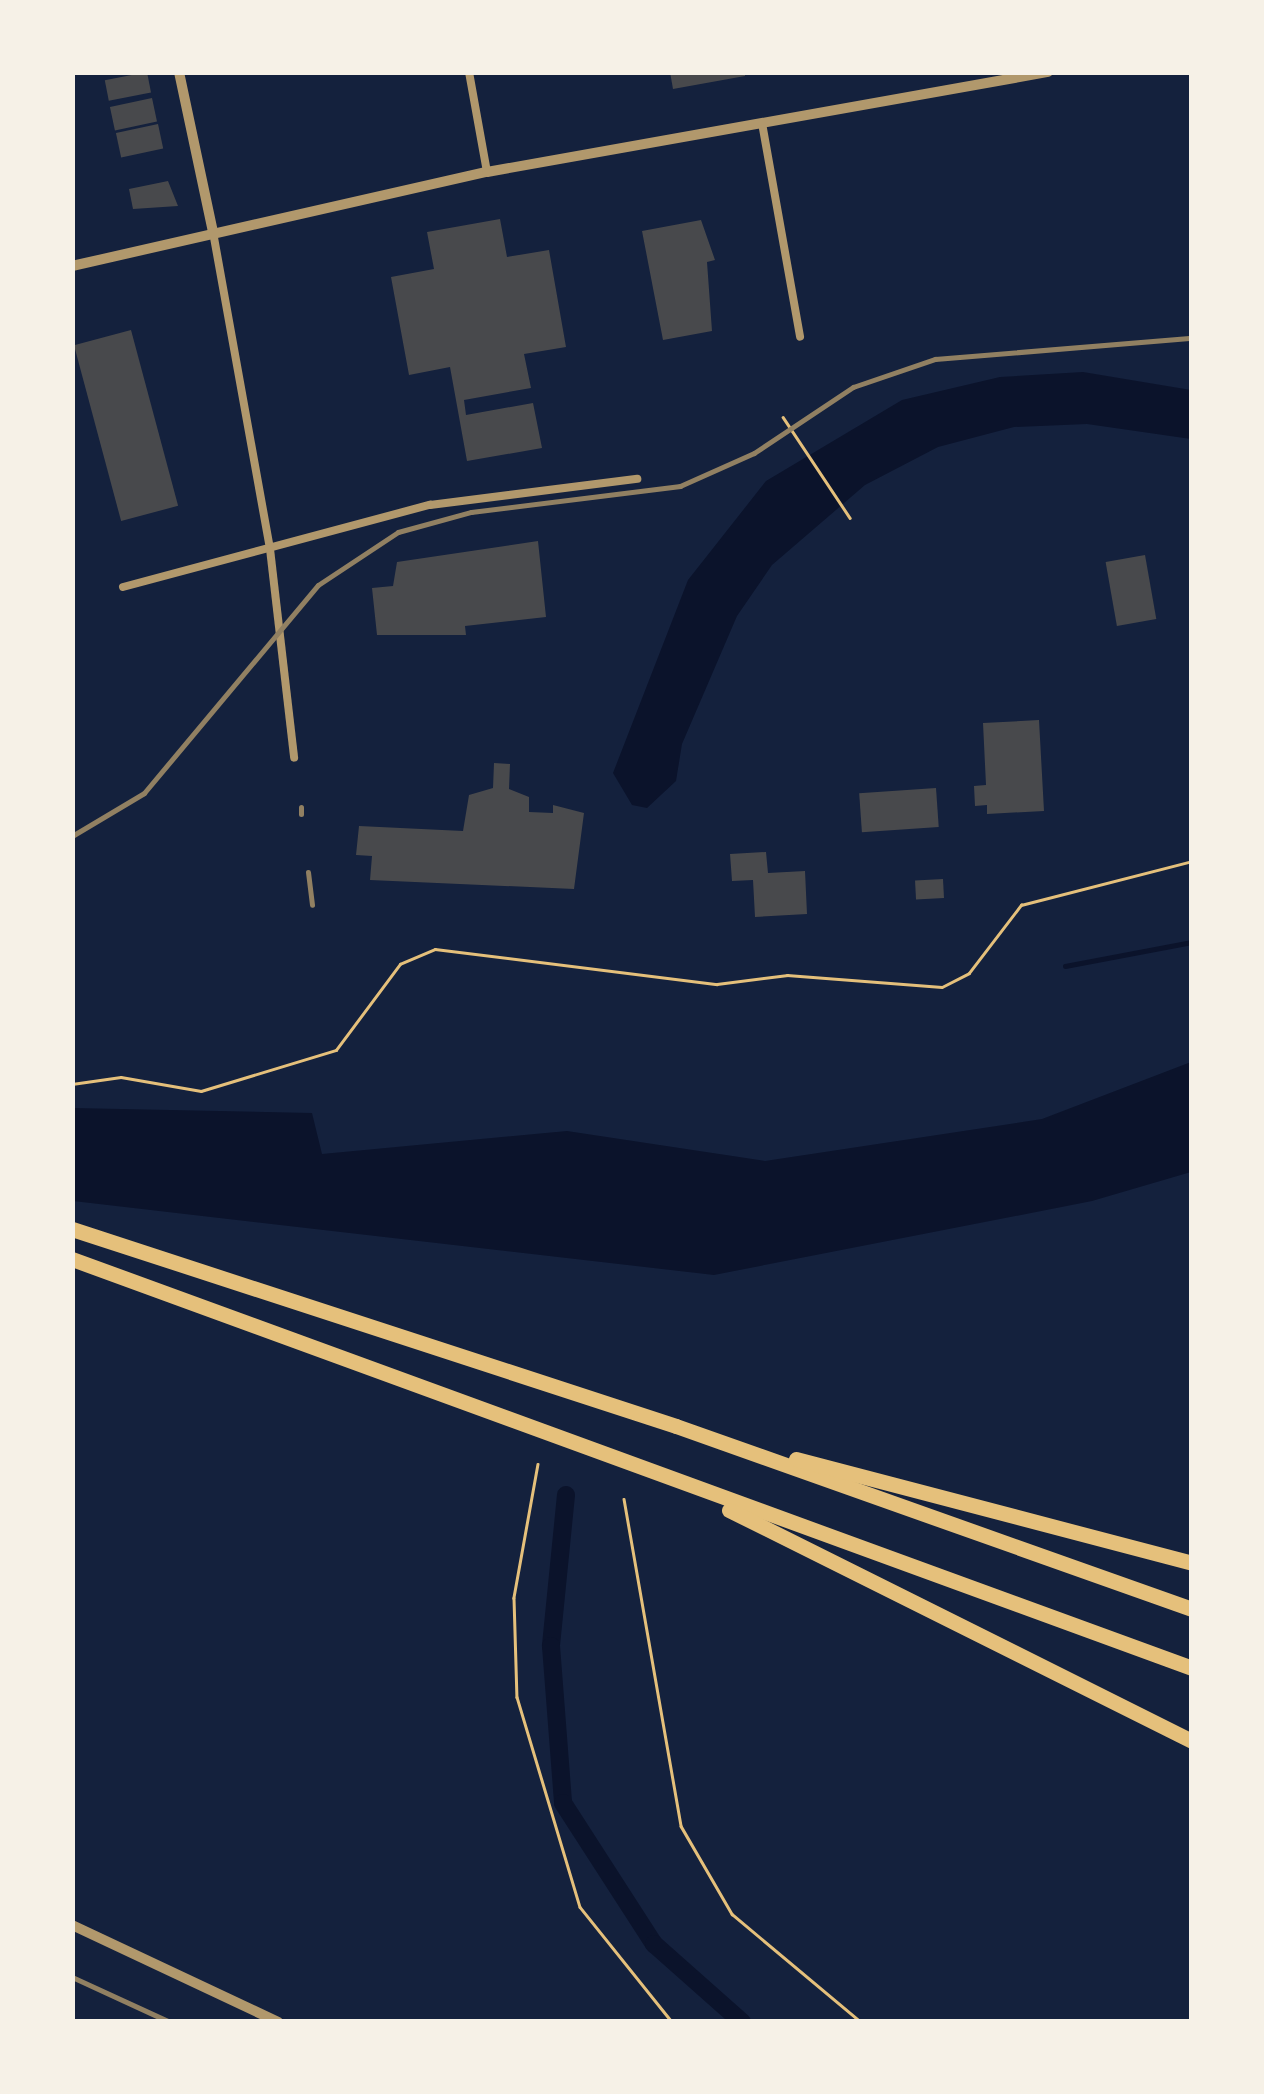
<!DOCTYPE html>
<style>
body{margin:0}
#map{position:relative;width:1264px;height:2094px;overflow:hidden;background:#14213d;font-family:Rubik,sans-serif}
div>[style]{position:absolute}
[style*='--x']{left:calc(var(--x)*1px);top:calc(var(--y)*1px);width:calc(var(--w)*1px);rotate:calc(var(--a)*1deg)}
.water>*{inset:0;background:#0b132b}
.stream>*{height:5px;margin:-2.5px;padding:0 2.5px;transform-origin:2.5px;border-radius:2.5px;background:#0b132b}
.canal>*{height:18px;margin:-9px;padding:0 9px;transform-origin:9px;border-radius:9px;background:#0b132b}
.building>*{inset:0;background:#48494c;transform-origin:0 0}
.path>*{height:2.5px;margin:-1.25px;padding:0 1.25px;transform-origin:1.25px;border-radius:1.25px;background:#e5c07b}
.minor>*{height:8px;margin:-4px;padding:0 4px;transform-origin:4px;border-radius:4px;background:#b1986c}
.tertiary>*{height:10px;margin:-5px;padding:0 5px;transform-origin:5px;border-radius:5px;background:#b1986c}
.motorway>*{height:15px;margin:-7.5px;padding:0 7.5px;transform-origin:7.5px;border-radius:7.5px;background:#e5c07b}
.rail>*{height:5px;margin:-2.5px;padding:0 2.5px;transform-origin:2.5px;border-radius:2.5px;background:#918062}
span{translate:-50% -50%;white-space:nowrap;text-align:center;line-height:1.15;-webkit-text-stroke:9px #f6f1e7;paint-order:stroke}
.frame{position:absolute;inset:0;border:75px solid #f6f1e7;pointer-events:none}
</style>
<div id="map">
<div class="water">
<div style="clip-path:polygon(1083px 372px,1191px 390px,1191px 439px,1087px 424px,1014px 427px,938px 447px,865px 485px,772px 565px,737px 616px,682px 744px,676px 781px,647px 808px,632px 805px,613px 773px,688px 580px,766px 481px,902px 400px,1000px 377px)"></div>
<div style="clip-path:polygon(1191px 1062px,1191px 1172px,1092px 1201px,714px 1275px,73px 1201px,73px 1108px,312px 1113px,322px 1154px,567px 1131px,765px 1161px,1042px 1119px)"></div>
</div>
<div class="stream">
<div style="--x:1065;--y:966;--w:129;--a:-10.7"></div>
</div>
<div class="canal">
<div style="--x:566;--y:1495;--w:152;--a:95.7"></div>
<div style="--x:551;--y:1646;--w:157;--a:85.6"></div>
<div style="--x:563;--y:1803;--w:168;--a:57.2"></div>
<div style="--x:654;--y:1944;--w:118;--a:41.6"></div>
</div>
<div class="building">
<div style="left:147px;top:72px;width:21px;height:43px;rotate:79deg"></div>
<div style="clip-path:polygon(670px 72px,745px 72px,745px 76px,673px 89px)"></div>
<div style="left:152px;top:98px;width:24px;height:43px;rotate:78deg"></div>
<div style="left:158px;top:124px;width:25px;height:43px;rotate:78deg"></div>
<div style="clip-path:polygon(168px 181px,178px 206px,133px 209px,129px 189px)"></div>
<div style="clip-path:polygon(500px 219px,507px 257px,549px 250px,566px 347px,524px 354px,531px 388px,464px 400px,466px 415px,533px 403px,542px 448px,467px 461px,450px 367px,409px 375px,391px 277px,434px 269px,427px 232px)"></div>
<div style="clip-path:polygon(701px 220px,715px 260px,707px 262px,712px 331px,663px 340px,642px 231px)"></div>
<div style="left:131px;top:330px;width:182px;height:59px;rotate:75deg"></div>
<div style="clip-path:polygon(538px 541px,546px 617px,465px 626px,466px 635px,377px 635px,372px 588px,393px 586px,397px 562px)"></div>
<div style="left:1145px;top:555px;width:65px;height:40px;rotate:80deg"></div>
<div style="clip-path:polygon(1039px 720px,1044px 811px,987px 814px,987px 805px,975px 806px,974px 786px,986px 785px,983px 723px)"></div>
<div style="clip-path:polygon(494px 763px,510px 764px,509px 789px,529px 797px,529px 812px,553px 813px,553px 805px,584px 813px,574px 889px,370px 880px,372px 856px,356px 855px,359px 826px,463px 831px,469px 795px,493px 788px)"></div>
<div style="left:936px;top:788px;width:39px;height:77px;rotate:86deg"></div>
<div style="clip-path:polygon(766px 852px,768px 873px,805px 871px,807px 914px,755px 917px,753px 880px,732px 881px,730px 854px)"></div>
<div style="left:943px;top:879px;width:19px;height:28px;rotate:87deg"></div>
</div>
<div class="path">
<div style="--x:783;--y:417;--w:121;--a:56.4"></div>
<div style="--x:72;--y:1084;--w:49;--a:-8.1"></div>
<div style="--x:121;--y:1077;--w:81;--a:9.9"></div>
<div style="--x:201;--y:1091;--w:141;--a:-16.9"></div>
<div style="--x:336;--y:1050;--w:107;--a:-53.3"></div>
<div style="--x:400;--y:964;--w:38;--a:-23"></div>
<div style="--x:435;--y:949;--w:284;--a:7.1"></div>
<div style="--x:717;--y:984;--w:71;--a:-7.3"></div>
<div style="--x:787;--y:975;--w:155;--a:4.4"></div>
<div style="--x:942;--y:987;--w:30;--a:-27"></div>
<div style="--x:969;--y:973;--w:86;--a:-52.6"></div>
<div style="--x:1021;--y:905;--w:177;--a:-14.4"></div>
<div style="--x:538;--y:1464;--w:136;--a:100.2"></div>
<div style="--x:514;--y:1598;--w:99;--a:88.3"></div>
<div style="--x:517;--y:1697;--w:219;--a:73.3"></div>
<div style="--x:580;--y:1907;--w:147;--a:51.3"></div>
<div style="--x:624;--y:1499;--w:332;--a:80.1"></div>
<div style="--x:681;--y:1826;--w:102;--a:59.9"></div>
<div style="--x:732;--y:1914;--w:168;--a:39.9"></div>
</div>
<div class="minor">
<div style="--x:469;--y:72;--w:102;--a:79.8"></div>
<div style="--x:762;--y:123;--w:217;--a:79.9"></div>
<div style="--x:213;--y:232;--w:322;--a:79.8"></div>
<div style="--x:270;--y:549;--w:210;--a:83.4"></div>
<div style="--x:123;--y:587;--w:318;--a:-15"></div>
<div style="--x:430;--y:505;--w:209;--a:-7.2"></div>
</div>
<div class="tertiary">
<div style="--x:179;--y:72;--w:164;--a:78"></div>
<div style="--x:72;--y:266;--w:426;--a:-12.8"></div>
<div style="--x:487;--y:172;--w:570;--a:-10.11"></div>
<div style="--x:72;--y:1925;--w:228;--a:25.2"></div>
</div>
<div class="motorway">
<div style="--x:72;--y:1229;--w:635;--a:18.06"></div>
<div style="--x:676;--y:1426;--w:547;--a:19.53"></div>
<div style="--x:72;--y:1259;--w:1192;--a:20.06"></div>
<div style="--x:796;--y:1459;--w:409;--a:14.7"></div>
<div style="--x:729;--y:1510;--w:517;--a:26.52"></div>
</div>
<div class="rail">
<div style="--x:301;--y:807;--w:7;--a:90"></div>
<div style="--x:72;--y:836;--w:84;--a:-30.8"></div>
<div style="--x:144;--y:793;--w:271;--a:-50.1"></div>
<div style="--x:318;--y:585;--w:96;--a:-33.5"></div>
<div style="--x:398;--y:532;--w:76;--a:-15.3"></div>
<div style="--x:471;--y:512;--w:211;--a:-7.1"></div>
<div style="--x:680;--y:486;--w:81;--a:-24"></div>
<div style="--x:754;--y:453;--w:119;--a:-33.7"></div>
<div style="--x:853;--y:387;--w:87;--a:-18.9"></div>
<div style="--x:935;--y:359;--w:258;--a:-4.7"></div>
<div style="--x:308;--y:872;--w:33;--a:83"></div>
<div style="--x:72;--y:1977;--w:108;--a:24.7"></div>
</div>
<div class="frame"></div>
</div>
